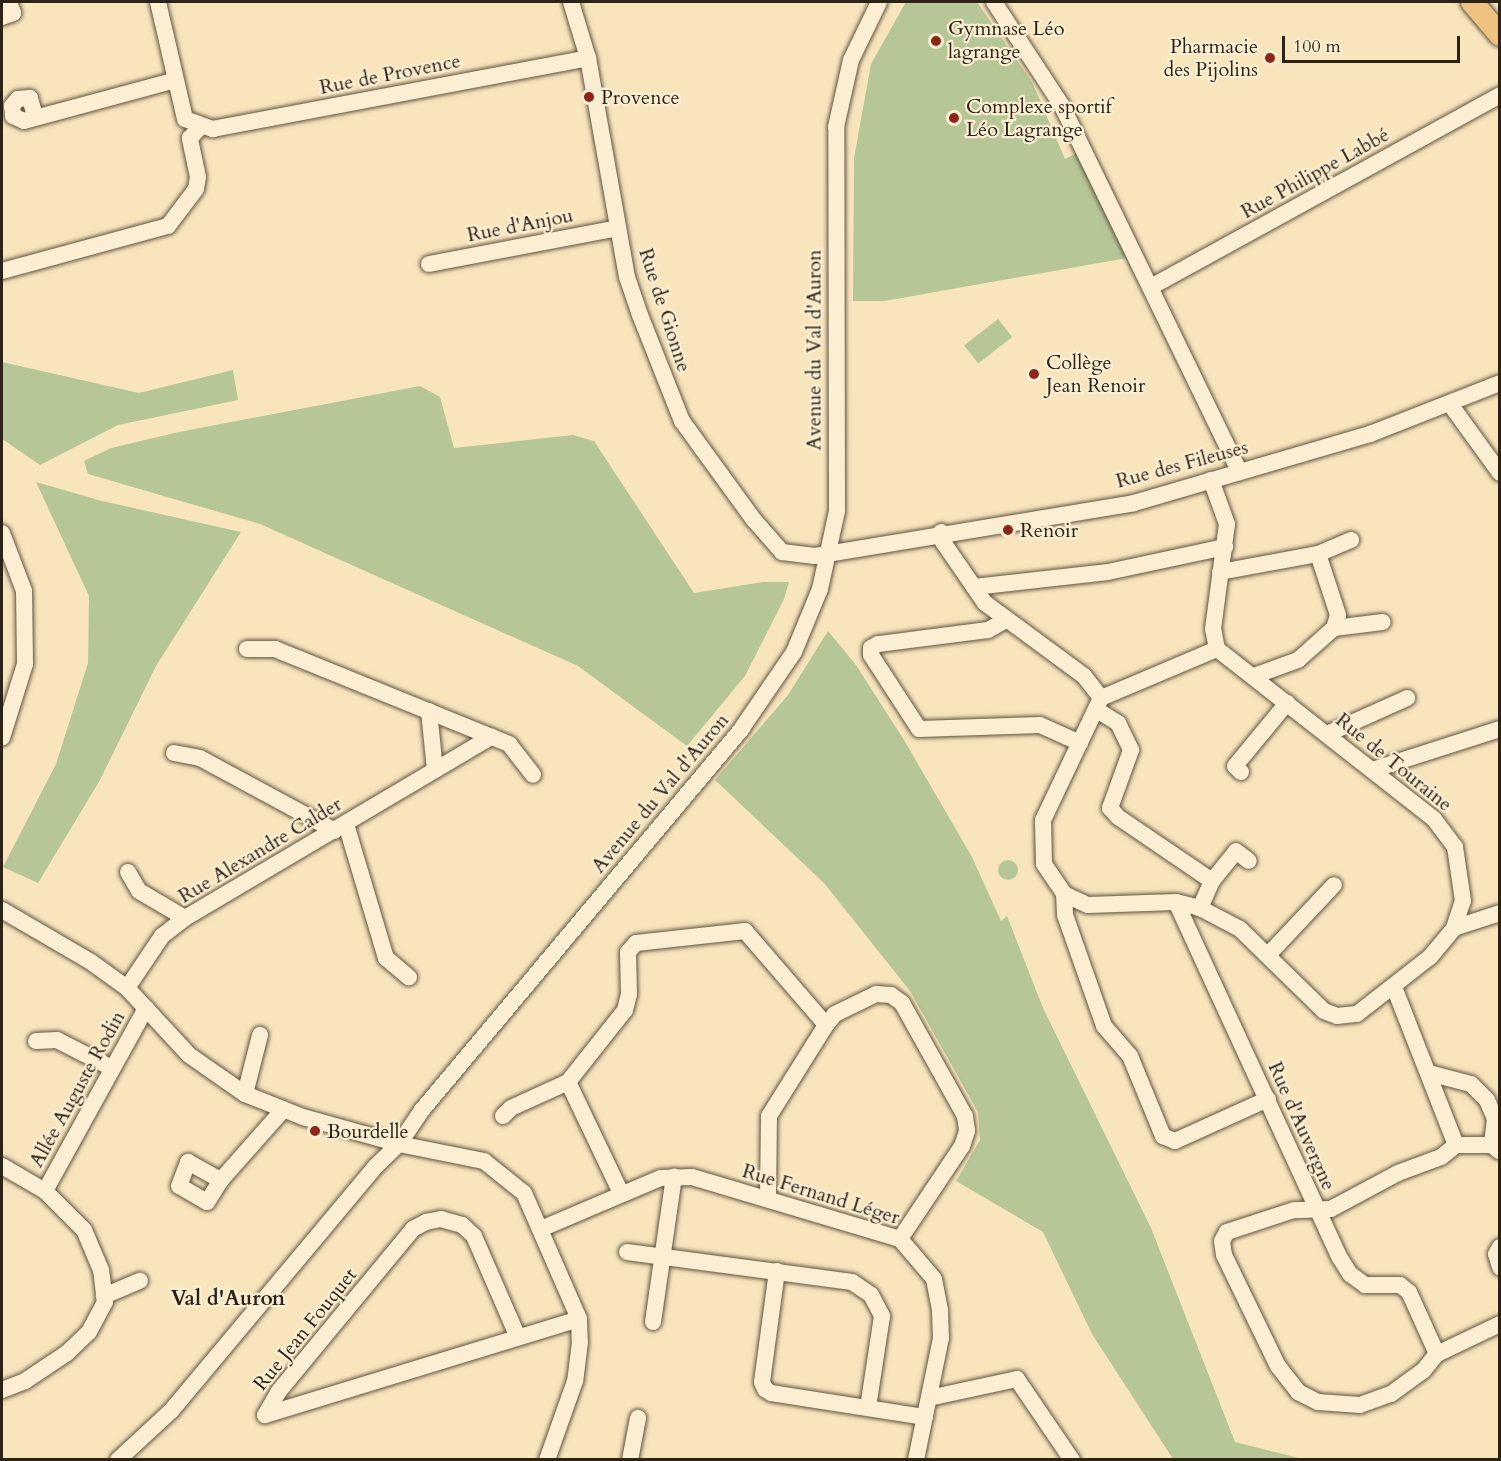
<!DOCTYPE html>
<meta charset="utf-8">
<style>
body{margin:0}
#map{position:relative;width:1501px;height:1461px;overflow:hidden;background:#f9e5bc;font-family:Cardo,serif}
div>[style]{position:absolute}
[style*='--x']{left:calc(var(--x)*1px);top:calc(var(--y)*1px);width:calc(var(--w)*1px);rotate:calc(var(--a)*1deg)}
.green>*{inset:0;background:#b7c696;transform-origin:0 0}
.round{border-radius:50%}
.roads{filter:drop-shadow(0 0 2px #5f5340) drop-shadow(0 0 2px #5f5340)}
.minor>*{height:16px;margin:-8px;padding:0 8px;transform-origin:8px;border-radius:8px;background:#fbeed3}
.major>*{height:22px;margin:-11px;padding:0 11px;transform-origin:11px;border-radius:11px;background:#ecc27e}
.dots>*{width:16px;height:16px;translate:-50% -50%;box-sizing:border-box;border:3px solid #fbeed3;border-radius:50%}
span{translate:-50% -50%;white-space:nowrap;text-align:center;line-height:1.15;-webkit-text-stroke:4.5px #fbeed3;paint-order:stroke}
.poi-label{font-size:20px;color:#2c2216}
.left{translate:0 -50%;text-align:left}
.right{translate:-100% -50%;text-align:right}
.street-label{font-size:20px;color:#2c2216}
.neighbourhood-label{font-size:21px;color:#2c2216;font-weight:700}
.frame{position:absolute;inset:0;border:3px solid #2c2216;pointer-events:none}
.scale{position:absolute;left:1282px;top:36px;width:178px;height:27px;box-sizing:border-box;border:3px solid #2c2216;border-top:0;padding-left:8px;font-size:18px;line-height:21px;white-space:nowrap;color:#2c2216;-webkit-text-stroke:4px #fbeed3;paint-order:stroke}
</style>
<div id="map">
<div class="green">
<div style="clip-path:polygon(906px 2px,977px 2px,1032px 82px,1065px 159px,1077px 153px,1127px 258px,885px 301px,853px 301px,854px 158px,871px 64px)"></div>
<div style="left:998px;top:319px;width:23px;height:43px;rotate:52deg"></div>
<div style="clip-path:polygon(2px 362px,139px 393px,233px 370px,238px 400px,118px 425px,40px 465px,2px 439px)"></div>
<div style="clip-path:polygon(420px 386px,440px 397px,454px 448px,573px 435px,594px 441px,694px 593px,763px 582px,789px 582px,784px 599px,745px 676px,687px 746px,578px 666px,260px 524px,88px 474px,84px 461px,111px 448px,179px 432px)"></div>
<div style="clip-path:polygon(36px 482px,102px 501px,241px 532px,156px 666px,100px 780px,38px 883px,3px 867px,56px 764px,88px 663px,89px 596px)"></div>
<div style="clip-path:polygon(828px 631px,856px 665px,904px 740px,972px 857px,1001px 921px,1007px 916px,1043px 1008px,1151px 1228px,1235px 1442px,1303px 1459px,1173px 1459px,1092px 1334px,1043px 1232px,956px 1181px,980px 1140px,978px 1112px,910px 991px,824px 883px,715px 780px,788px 695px)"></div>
<div class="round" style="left:998px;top:860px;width:20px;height:20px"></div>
</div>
<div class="roads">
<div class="minor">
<div style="--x:158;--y:2;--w:120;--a:77"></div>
<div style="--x:185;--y:119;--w:30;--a:20"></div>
<div style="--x:213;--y:129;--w:382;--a:-10.7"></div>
<div style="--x:571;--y:2;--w:59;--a:73.1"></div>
<div style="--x:588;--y:58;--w:222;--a:79.9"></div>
<div style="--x:627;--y:277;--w:40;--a:71.1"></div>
<div style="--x:640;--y:315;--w:114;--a:68.4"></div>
<div style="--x:682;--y:421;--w:122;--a:54"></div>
<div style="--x:754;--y:520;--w:43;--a:48.8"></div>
<div style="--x:782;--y:552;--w:33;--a:7"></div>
<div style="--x:815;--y:556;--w:323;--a:-9.4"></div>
<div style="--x:1134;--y:503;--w:246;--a:-16.3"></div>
<div style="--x:1370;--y:434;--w:140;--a:-21.4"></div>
<div style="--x:994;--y:2;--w:124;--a:56.8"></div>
<div style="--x:1062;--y:106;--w:406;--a:64.1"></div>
<div style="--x:2;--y:17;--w:12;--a:-20"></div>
<div style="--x:13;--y:13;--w:12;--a:-110"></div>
<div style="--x:35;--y:116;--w:19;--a:-106"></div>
<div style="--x:30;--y:98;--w:12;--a:175"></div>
<div style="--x:18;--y:99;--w:9;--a:131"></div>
<div style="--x:12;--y:106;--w:10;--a:84"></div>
<div style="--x:13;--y:116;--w:12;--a:24"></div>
<div style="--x:24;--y:121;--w:157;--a:-15.1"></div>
<div style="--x:429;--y:264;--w:192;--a:-10.8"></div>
<div style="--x:2;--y:271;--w:172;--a:-15.2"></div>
<div style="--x:168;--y:226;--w:46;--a:-52.9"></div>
<div style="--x:196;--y:189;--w:12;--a:-81"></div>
<div style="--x:198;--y:177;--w:40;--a:-102"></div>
<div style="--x:190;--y:138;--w:16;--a:-47"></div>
<div style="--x:1151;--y:287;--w:398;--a:-28.8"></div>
<div style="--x:1450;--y:404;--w:85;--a:54.1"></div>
<div style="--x:941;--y:532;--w:10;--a:79"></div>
<div style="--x:943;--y:542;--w:74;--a:55.5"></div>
<div style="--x:985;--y:603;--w:123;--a:36.4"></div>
<div style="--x:1084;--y:676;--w:28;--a:52"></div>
<div style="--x:1101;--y:698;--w:135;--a:115.4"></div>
<div style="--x:1043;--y:820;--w:44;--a:88.7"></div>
<div style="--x:1044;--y:864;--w:36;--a:56"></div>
<div style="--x:1064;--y:894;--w:26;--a:25"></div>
<div style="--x:1088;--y:905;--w:88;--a:-2"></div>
<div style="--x:1176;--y:902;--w:25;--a:14"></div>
<div style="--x:1200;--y:908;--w:45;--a:27.7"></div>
<div style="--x:1240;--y:929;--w:117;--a:44.3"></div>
<div style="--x:1324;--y:1011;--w:14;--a:21"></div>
<div style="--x:1337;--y:1016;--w:20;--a:-6"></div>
<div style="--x:1357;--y:1014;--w:93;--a:-38"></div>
<div style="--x:1430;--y:957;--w:38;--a:-50"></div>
<div style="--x:1454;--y:928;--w:28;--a:-72"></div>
<div style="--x:1463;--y:901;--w:55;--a:-98.4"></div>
<div style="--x:1455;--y:847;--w:35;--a:-127"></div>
<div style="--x:1434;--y:819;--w:276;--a:-141.9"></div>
<div style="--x:1217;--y:649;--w:20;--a:-101"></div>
<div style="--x:1213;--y:629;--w:106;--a:-82.4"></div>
<div style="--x:1227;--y:524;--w:47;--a:-110"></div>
<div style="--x:2;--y:533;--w:62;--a:69.2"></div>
<div style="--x:24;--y:591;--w:73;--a:89.2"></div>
<div style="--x:25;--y:664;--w:77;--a:107.3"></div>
<div style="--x:1318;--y:554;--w:36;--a:-23"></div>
<div style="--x:1220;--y:572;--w:100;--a:-10.4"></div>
<div style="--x:1318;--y:554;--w:64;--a:71.8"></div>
<div style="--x:1338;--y:615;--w:14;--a:107"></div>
<div style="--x:1334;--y:628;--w:48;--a:138.4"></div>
<div style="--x:1298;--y:660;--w:47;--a:160"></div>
<div style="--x:974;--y:587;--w:135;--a:-6.4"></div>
<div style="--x:1108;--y:572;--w:120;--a:-12.1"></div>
<div style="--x:1006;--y:620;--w:21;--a:151"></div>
<div style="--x:988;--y:630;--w:111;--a:172.7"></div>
<div style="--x:878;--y:644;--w:8;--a:150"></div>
<div style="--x:871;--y:648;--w:7;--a:90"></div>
<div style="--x:871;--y:655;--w:88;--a:57"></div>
<div style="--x:919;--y:729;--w:121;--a:-1.9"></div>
<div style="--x:1040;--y:725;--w:44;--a:24.2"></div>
<div style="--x:1334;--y:628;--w:49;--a:-7"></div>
<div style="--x:247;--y:649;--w:28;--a:0"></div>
<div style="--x:275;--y:649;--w:253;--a:22.1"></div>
<div style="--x:509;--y:744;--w:39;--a:52"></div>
<div style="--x:1101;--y:698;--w:126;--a:-22.9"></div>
<div style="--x:1097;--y:710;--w:25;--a:32"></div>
<div style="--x:1118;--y:723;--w:30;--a:64"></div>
<div style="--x:1131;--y:750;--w:62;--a:109.9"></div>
<div style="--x:1110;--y:808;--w:12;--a:48"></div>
<div style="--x:1118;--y:817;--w:114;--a:34.2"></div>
<div style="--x:1212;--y:881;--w:30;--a:114"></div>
<div style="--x:429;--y:711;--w:59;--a:84.2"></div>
<div style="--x:1327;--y:734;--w:88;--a:-24.2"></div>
<div style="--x:174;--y:753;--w:26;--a:11"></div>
<div style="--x:200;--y:758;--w:153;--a:28.4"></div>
<div style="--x:1372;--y:770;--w:134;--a:-17.8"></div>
<div style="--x:1241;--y:772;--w:8;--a:-135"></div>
<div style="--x:1235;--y:766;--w:82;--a:-50.5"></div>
<div style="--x:346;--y:824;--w:140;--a:73.4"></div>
<div style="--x:386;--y:958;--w:30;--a:40"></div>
<div style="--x:128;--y:872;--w:22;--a:60"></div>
<div style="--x:139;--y:891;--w:53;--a:30.4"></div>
<div style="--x:1212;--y:881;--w:38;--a:-51"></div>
<div style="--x:1236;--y:851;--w:16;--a:38"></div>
<div style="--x:1064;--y:894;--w:21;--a:87"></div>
<div style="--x:1065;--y:915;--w:118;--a:70.6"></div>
<div style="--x:1104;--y:1026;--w:40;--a:49"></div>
<div style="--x:1130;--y:1056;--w:87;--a:67.6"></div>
<div style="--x:1163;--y:1136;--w:13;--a:23"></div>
<div style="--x:1175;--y:1141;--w:102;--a:-24.3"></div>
<div style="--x:1176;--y:902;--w:392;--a:65.3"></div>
<div style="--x:1340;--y:1258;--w:19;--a:58"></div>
<div style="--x:1350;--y:1274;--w:19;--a:36"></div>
<div style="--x:1365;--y:1285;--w:35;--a:0"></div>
<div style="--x:1400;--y:1285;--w:11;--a:38"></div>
<div style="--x:1409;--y:1292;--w:68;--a:65.7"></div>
<div style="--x:2;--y:910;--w:103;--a:30.3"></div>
<div style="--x:91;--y:962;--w:44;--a:35.8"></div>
<div style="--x:127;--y:988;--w:91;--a:47.2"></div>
<div style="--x:189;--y:1055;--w:68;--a:34.9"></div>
<div style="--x:245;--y:1094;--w:62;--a:21.6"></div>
<div style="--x:303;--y:1117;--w:100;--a:15.7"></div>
<div style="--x:399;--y:1144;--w:87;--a:11.3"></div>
<div style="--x:484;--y:1161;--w:51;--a:38.7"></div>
<div style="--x:524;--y:1193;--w:137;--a:66.4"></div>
<div style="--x:579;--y:1319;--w:23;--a:88"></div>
<div style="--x:580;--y:1342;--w:39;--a:97"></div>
<div style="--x:575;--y:1381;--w:84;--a:109.5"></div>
<div style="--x:1454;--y:928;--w:48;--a:-18.1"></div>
<div style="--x:1268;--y:955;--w:96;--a:-46.7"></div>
<div style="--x:1394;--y:987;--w:170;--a:68.6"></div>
<div style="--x:127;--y:988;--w:63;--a:-56.1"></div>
<div style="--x:162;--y:936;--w:29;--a:-38"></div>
<div style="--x:185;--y:918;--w:356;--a:-30.6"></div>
<div style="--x:36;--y:1041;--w:21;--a:-3"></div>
<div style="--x:57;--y:1040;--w:59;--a:27"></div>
<div style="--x:1429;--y:1073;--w:43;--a:14.7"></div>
<div style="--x:1471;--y:1084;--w:23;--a:45"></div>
<div style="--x:1487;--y:1100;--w:21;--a:67"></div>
<div style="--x:1495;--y:1119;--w:26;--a:97"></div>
<div style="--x:1492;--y:1145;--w:9;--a:41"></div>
<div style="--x:245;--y:1094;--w:61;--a:-75.7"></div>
<div style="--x:503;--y:1116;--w:11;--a:-45"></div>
<div style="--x:511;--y:1108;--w:63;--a:-24.5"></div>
<div style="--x:1492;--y:1145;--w:36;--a:180"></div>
<div style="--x:1456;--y:1145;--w:19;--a:141"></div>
<div style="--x:1441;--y:1157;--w:46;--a:159.6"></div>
<div style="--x:1398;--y:1173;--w:76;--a:151.8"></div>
<div style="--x:1331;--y:1209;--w:37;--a:178"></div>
<div style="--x:1294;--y:1210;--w:71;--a:161.8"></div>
<div style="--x:1227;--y:1232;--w:10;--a:119"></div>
<div style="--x:1222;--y:1241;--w:14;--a:82"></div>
<div style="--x:1224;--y:1255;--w:123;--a:64.1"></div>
<div style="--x:1278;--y:1366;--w:33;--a:52"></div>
<div style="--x:1298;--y:1392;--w:22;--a:27"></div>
<div style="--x:1318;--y:1402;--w:42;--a:4.1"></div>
<div style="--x:1360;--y:1405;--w:33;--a:-20"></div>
<div style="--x:1391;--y:1394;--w:39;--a:-36"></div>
<div style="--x:1423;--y:1371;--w:22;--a:-51"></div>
<div style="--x:1437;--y:1354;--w:70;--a:-25.5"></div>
<div style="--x:2;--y:1166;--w:50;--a:30.2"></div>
<div style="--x:221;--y:1180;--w:26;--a:122"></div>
<div style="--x:207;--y:1202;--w:32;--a:-150"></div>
<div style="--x:179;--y:1186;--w:26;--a:-69"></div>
<div style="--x:188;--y:1162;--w:38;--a:29"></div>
<div style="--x:221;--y:1180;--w:94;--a:-48.5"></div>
<div style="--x:621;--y:1193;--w:123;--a:-115.5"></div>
<div style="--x:568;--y:1082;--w:92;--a:-51.6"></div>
<div style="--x:625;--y:1010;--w:16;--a:-76"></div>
<div style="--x:629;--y:994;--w:42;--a:-91.4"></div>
<div style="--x:628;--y:952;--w:12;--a:-48"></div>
<div style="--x:636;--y:943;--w:110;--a:-6.3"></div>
<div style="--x:745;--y:931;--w:124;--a:49.2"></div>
<div style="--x:826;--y:1025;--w:14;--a:-51"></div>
<div style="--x:835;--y:1014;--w:46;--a:-26"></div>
<div style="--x:876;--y:994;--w:15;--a:4"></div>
<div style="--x:891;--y:995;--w:14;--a:36"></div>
<div style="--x:902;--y:1003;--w:129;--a:60.9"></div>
<div style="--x:965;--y:1116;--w:15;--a:82"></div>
<div style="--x:967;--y:1131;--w:16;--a:108"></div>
<div style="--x:962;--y:1146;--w:112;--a:123.7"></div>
<div style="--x:768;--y:1197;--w:81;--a:-89.3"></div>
<div style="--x:769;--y:1116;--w:107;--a:-57.9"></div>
<div style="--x:543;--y:1228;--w:128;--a:-23"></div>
<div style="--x:661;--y:1178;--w:31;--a:-2"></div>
<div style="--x:692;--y:1177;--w:217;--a:16.6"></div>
<div style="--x:900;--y:1239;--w:52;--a:49.6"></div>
<div style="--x:934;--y:1279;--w:33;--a:79"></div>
<div style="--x:940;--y:1311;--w:27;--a:88"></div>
<div style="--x:941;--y:1338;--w:125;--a:101.6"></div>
<div style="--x:1500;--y:1247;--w:8;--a:120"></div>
<div style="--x:1496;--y:1254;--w:14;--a:73"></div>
<div style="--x:627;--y:1252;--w:227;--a:7.6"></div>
<div style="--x:852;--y:1282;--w:23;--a:34"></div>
<div style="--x:871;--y:1295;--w:24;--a:62"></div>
<div style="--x:882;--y:1316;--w:92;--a:98.7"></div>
<div style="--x:777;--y:1271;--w:112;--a:97.7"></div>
<div style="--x:762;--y:1382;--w:8;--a:67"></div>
<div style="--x:765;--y:1389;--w:7;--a:34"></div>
<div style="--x:771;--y:1393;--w:156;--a:8.9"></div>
<div style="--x:104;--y:1296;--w:39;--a:-23"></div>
<div style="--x:653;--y:1322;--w:147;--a:-81.8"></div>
<div style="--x:517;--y:1335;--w:108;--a:-113.5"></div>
<div style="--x:474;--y:1236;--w:16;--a:-137"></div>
<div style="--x:462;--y:1225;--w:22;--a:-164"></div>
<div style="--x:441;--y:1219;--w:15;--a:169"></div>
<div style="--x:426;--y:1222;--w:15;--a:152"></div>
<div style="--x:413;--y:1229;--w:210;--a:129.6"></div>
<div style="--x:279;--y:1391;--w:28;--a:120"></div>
<div style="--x:265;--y:1415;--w:328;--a:-17"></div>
<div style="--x:2;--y:1390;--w:25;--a:-21"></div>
<div style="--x:25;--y:1381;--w:50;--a:-33.7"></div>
<div style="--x:67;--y:1353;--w:30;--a:-44"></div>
<div style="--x:89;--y:1332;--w:34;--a:-62"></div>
<div style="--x:105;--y:1302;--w:32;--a:-97"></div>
<div style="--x:101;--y:1270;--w:43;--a:-113"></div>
<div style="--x:84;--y:1230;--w:55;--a:-135"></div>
<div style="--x:45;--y:1191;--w:209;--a:-61.1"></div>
<div style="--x:929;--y:1398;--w:90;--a:-12.2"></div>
<div style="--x:1017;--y:1379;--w:98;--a:55.8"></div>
<div style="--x:118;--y:1460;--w:72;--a:-42.8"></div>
<div style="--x:171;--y:1411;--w:318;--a:-50.1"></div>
<div style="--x:375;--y:1167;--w:33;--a:-44"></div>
<div style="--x:399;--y:1144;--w:41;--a:-55.9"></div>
<div style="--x:422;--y:1110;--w:498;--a:-50"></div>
<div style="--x:742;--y:728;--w:92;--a:-55.6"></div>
<div style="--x:794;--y:652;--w:68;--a:-67.6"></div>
<div style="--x:820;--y:589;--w:80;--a:-77.7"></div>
<div style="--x:837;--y:511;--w:384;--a:-90.1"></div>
<div style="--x:836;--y:127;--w:69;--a:-77.4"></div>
<div style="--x:851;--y:60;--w:64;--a:-64.2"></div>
<div style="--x:630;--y:1460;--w:43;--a:-79.2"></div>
</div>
<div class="major">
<div style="--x:1472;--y:2;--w:43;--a:49.7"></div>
</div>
</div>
<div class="dots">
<div style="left:936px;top:41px;background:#8f2418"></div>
<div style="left:1270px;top:58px;background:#8f2418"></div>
<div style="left:589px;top:97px;background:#8f2418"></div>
<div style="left:954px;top:118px;background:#8f2418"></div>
<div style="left:1034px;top:374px;background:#8f2418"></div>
<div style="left:1008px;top:530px;background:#8f2418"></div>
<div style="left:315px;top:1131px;background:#8f2418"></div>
</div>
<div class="poi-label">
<span class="left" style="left:948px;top:40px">Gymnase Léo<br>lagrange</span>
<span class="right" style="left:1258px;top:58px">Pharmacie<br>des Pijolins</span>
<span class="left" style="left:601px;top:97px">Provence</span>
<span class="left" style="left:966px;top:118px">Complexe sportif<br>Léo Lagrange</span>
<span class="left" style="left:1046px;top:374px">Collège<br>Jean Renoir</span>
<span class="left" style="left:1020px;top:530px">Renoir</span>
<span class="left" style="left:327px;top:1131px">Bourdelle</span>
</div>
<div class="street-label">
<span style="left:390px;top:74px;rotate:-11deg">Rue de Provence</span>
<span style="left:1315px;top:173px;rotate:-29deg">Rue Philippe Labbé</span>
<span style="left:520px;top:225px;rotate:-11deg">Rue d'Anjou</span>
<span style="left:665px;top:310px;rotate:72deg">Rue de Gionne</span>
<span style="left:814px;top:350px;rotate:-90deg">Avenue du Val d'Auron</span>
<span style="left:1182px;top:464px;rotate:-15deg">Rue des Fileuses</span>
<span style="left:1394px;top:762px;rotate:39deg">Rue de Touraine</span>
<span style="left:660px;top:793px;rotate:-50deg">Avenue du Val d'Auron</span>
<span style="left:260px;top:850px;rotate:-31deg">Rue Alexandre Calder</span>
<span style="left:77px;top:1089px;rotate:-61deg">Allée Auguste Rodin</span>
<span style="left:1302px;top:1126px;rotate:66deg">Rue d'Auvergne</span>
<span style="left:821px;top:1194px;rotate:17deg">Rue Fernand Léger</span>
<span style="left:305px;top:1329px;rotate:-51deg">Rue Jean Fouquet</span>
</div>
<div class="neighbourhood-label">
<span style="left:228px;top:1299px">Val d'Auron</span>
</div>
<div class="frame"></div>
<div class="scale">100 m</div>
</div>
